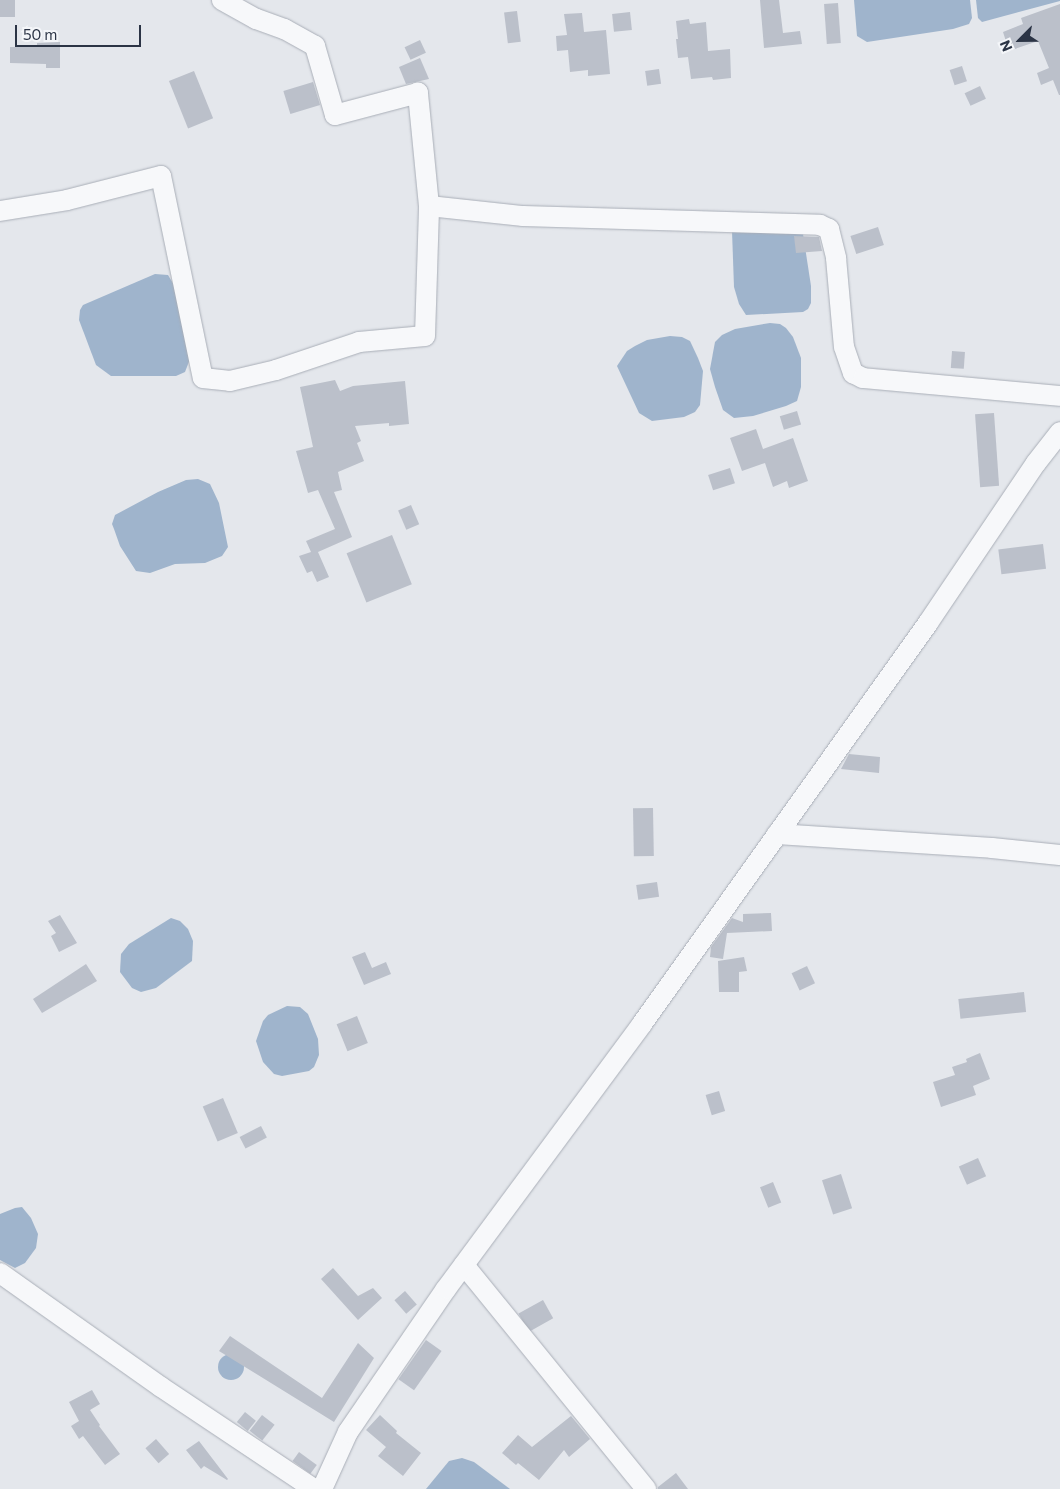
<!DOCTYPE html>
<style>
body{margin:0}
#map{position:relative;width:1060px;height:1489px;overflow:hidden;background:#e4e7ec;font-family:Commissioner,sans-serif}
div>[style]{position:absolute}
[style*='--x']{left:calc(var(--x)*1px);top:calc(var(--y)*1px);width:calc(var(--w)*1px);rotate:calc(var(--a)*1deg)}
.water>*{inset:0;background:#9fb4cc}
.round{border-radius:50%}
.building>*{inset:0;background:#bbc0ca;transform-origin:0 0}
.roads{filter:drop-shadow(0 0 1px #a9aeb7) drop-shadow(0 0 1px #a9aeb7)}
.minor>*{height:20px;margin:-10px;padding:0 10px;transform-origin:10px;border-radius:10px;background:#f7f8fa}
span{translate:-50% -50%;white-space:nowrap;text-align:center;line-height:1.15;-webkit-text-stroke:4px #f4f6f9;paint-order:stroke}
.north{position:absolute;left:995px;top:15px;width:50px;height:50px;-webkit-text-stroke:4px #f4f6f9;paint-order:stroke;rotate:247deg;font-size:14px;font-weight:700;line-height:20px;text-align:center;color:#2b3445}
.north::after{content:'';display:block;margin:auto;width:18px;height:22px;background:#2b3445;clip-path:polygon(50% 0,100% 100%,50% 72%,0 100%)}
.scale{position:absolute;left:15px;top:25px;width:126px;height:22px;box-sizing:border-box;border:2px solid #2b3445;border-top:0;padding-left:6px;font-size:15px;line-height:18px;white-space:nowrap;color:#2b3445;-webkit-text-stroke:4px #f4f6f9;paint-order:stroke}
</style>
<div id="map">
<div class="water">
<div style="clip-path:polygon(854px 0,970px 0,972px 18px,969px 24px,953px 29px,867px 42px,857px 36px)"></div>
<div style="clip-path:polygon(976px 0,1060px 0,1060px 1px,982px 22px,978px 18px)"></div>
<div style="clip-path:polygon(732px 231px,803px 234px,811px 286px,811px 303px,808px 309px,803px 312px,746px 315px,739px 304px,734px 287px)"></div>
<div style="clip-path:polygon(155px 274px,168px 275px,174px 285px,190px 359px,185px 372px,176px 376px,111px 376px,96px 365px,79px 320px,80px 310px,83px 305px)"></div>
<div style="clip-path:polygon(770px 323px,780px 324px,786px 328px,793px 337px,801px 358px,801px 387px,797px 401px,786px 406px,753px 416px,734px 418px,723px 410px,715px 387px,710px 369px,715px 342px,722px 335px,735px 329px)"></div>
<div style="clip-path:polygon(670px 336px,682px 337px,690px 341px,698px 358px,703px 371px,700px 405px,695px 412px,684px 417px,652px 421px,639px 413px,617px 366px,627px 351px,635px 346px,647px 340px)"></div>
<div style="clip-path:polygon(198px 479px,210px 484px,219px 503px,228px 547px,222px 556px,205px 563px,175px 564px,150px 573px,136px 571px,120px 546px,114px 529px,112px 524px,115px 515px,158px 492px,186px 480px)"></div>
<div style="clip-path:polygon(171px 918px,180px 921px,188px 929px,193px 941px,192px 961px,156px 988px,141px 992px,132px 988px,120px 972px,121px 954px,129px 944px)"></div>
<div style="clip-path:polygon(287px 1006px,300px 1007px,308px 1014px,318px 1039px,319px 1055px,314px 1067px,309px 1071px,282px 1076px,274px 1074px,263px 1062px,256px 1041px,263px 1021px,268px 1015px)"></div>
<div style="clip-path:polygon(22px 1207px,31px 1218px,38px 1234px,36px 1248px,25px 1263px,15px 1268px,0 1260px,0 1214px,15px 1208px)"></div>
<div class="round" style="left:218px;top:1354px;width:26px;height:26px"></div>
<div style="clip-path:polygon(462px 1458px,474px 1462px,510px 1489px,426px 1489px,449px 1461px)"></div>
</div>
<div class="building">
<div style="left:0;top:0;width:15px;height:17px"></div>
<div style="clip-path:polygon(760px 0,779px 0,783px 33px,800px 31px,802px 44px,764px 48px)"></div>
<div style="left:838px;top:3px;width:40px;height:14px;rotate:86deg"></div>
<div style="clip-path:polygon(1060px 4px,1060px 95px,1059px 95px,1053px 80px,1041px 85px,1037px 73px,1049px 68px,1038px 41px,1009px 51px,1003px 32px,1023px 24px,1021px 18px)"></div>
<div style="left:517px;top:11px;width:31px;height:13px;rotate:83deg"></div>
<div style="left:630px;top:12px;width:18px;height:18px;rotate:84deg"></div>
<div style="clip-path:polygon(582px 13px,584px 32px,606px 30px,610px 74px,588px 76px,588px 70px,570px 72px,568px 50px,557px 51px,556px 36px,567px 35px,564px 14px)"></div>
<div style="clip-path:polygon(689px 19px,690px 24px,706px 22px,708px 51px,730px 49px,731px 78px,713px 80px,712px 77px,691px 79px,688px 57px,678px 58px,676px 39px,678px 39px,676px 21px)"></div>
<div style="left:420px;top:40px;width:14px;height:17px;rotate:65deg"></div>
<div style="clip-path:polygon(60px 42px,60px 68px,46px 68px,46px 64px,10px 63px,10px 47px,37px 47px,37px 43px)"></div>
<div style="clip-path:polygon(420px 58px,429px 79px,406px 84px,399px 67px)"></div>
<div style="left:962px;top:66px;width:16px;height:13px;rotate:72deg"></div>
<div style="left:659px;top:69px;width:15px;height:14px;rotate:82deg"></div>
<div style="left:194px;top:71px;width:51px;height:27px;rotate:68deg"></div>
<div style="left:313px;top:82px;width:24px;height:31px;rotate:73deg"></div>
<div style="left:980px;top:86px;width:14px;height:17px;rotate:65deg"></div>
<div style="left:878px;top:227px;width:19px;height:29px;rotate:72deg"></div>
<div style="clip-path:polygon(794px 236px,819px 237px,822px 251px,796px 253px)"></div>
<div style="left:952px;top:351px;width:13px;height:17px;rotate:4deg"></div>
<div style="clip-path:polygon(335px 380px,340px 391px,353px 386px,405px 381px,409px 424px,389px 426px,389px 423px,355px 426px,361px 441px,357px 443px,364px 461px,338px 472px,342px 490px,334px 492px,352px 537px,318px 552px,329px 577px,317px 582px,312px 571px,307px 573px,299px 556px,311px 552px,306px 541px,335px 529px,318px 490px,308px 493px,296px 451px,313px 447px,300px 387px)"></div>
<div style="left:797px;top:411px;width:14px;height:18px;rotate:73deg"></div>
<div style="left:994px;top:413px;width:73px;height:19px;rotate:86deg"></div>
<div style="clip-path:polygon(756px 429px,763px 449px,793px 438px,808px 481px,789px 488px,787px 481px,773px 487px,765px 463px,742px 471px,730px 438px)"></div>
<div style="left:730px;top:468px;width:16px;height:23px;rotate:72deg"></div>
<div style="left:411px;top:505px;width:21px;height:14px;rotate:67deg"></div>
<div style="left:392px;top:535px;width:53px;height:49px;rotate:68deg"></div>
<div style="left:1043px;top:544px;width:25px;height:45px;rotate:83deg"></div>
<div style="clip-path:polygon(849px 754px,880px 757px,879px 773px,841px 769px)"></div>
<div style="left:653px;top:808px;width:48px;height:20px;rotate:89deg"></div>
<div style="left:657px;top:882px;width:15px;height:21px;rotate:82deg"></div>
<div style="clip-path:polygon(771px 913px,772px 931px,727px 933px,723px 959px,710px 957px,711px 947px,732px 918px,743px 922px,743px 914px)"></div>
<div style="clip-path:polygon(60px 915px,77px 943px,59px 952px,51px 936px,56px 933px,48px 921px)"></div>
<div style="clip-path:polygon(365px 952px,372px 968px,386px 962px,391px 974px,364px 985px,352px 957px)"></div>
<div style="clip-path:polygon(744px 957px,747px 971px,739px 972px,739px 992px,719px 992px,718px 961px)"></div>
<div style="clip-path:polygon(86px 964px,97px 981px,42px 1013px,33px 999px)"></div>
<div style="left:807px;top:966px;width:19px;height:17px;rotate:65deg"></div>
<div style="left:1024px;top:992px;width:20px;height:66px;rotate:84deg"></div>
<div style="left:357px;top:1016px;width:29px;height:22px;rotate:68deg"></div>
<div style="clip-path:polygon(980px 1053px,990px 1079px,973px 1086px,976px 1095px,941px 1107px,933px 1082px,955px 1075px,952px 1067px,967px 1062px,966px 1059px)"></div>
<div style="left:719px;top:1091px;width:21px;height:14px;rotate:73deg"></div>
<div style="left:223px;top:1098px;width:38px;height:22px;rotate:67deg"></div>
<div style="left:261px;top:1126px;width:13px;height:24px;rotate:63deg"></div>
<div style="left:978px;top:1158px;width:20px;height:21px;rotate:66deg"></div>
<div style="left:841px;top:1174px;width:36px;height:20px;rotate:72deg"></div>
<div style="left:773px;top:1182px;width:22px;height:14px;rotate:68deg"></div>
<div style="clip-path:polygon(333px 1268px,358px 1296px,373px 1288px,382px 1298px,358px 1320px,321px 1279px)"></div>
<div style="left:405px;top:1291px;width:18px;height:14px;rotate:49deg"></div>
<div style="left:543px;top:1300px;width:21px;height:28px;rotate:61deg"></div>
<div style="clip-path:polygon(230px 1336px,322px 1398px,358px 1343px,374px 1358px,334px 1422px,219px 1351px)"></div>
<div style="left:426px;top:1340px;width:19px;height:48px;rotate:35deg"></div>
<div style="clip-path:polygon(92px 1390px,100px 1404px,90px 1410px,100px 1425px,99px 1426px,120px 1454px,105px 1465px,83px 1436px,79px 1439px,71px 1426px,79px 1421px,69px 1402px)"></div>
<div style="left:245px;top:1412px;width:14px;height:13px;rotate:39deg"></div>
<div style="left:262px;top:1415px;width:16px;height:20px;rotate:38deg"></div>
<div style="clip-path:polygon(380px 1415px,397px 1431px,396px 1433px,421px 1453px,403px 1476px,378px 1456px,386px 1447px,366px 1430px)"></div>
<div style="clip-path:polygon(571px 1416px,590px 1439px,569px 1457px,564px 1450px,539px 1480px,518px 1463px,516px 1465px,502px 1453px,518px 1435px,532px 1447px)"></div>
<div style="left:156px;top:1439px;width:20px;height:14px;rotate:49deg"></div>
<div style="clip-path:polygon(199px 1441px,228px 1479px,227px 1480px,204px 1466px,201px 1469px,186px 1450px)"></div>
<div style="left:299px;top:1452px;width:22px;height:11px;rotate:36deg"></div>
<div style="clip-path:polygon(676px 1473px,688px 1489px,658px 1489px,658px 1487px)"></div>
</div>
<div class="roads">
<div class="minor">
<div style="--x:429;--y:206;--w:95;--a:6.1"></div>
<div style="--x:523;--y:216;--w:297;--a:1.7"></div>
<div style="--x:820;--y:225;--w:10;--a:24"></div>
<div style="--x:829;--y:229;--w:30;--a:76"></div>
<div style="--x:836;--y:258;--w:89;--a:84.9"></div>
<div style="--x:844;--y:347;--w:28;--a:71"></div>
<div style="--x:853;--y:373;--w:11;--a:27"></div>
<div style="--x:863;--y:378;--w:198;--a:5.2"></div>
<div style="--x:0;--y:211;--w:68;--a:-9.3"></div>
<div style="--x:67;--y:200;--w:97;--a:-14.3"></div>
<div style="--x:161;--y:176;--w:206;--a:78.3"></div>
<div style="--x:203;--y:378;--w:27;--a:6"></div>
<div style="--x:230;--y:381;--w:47;--a:-13.4"></div>
<div style="--x:276;--y:370;--w:88;--a:-18.6"></div>
<div style="--x:359;--y:342;--w:66;--a:-5.2"></div>
<div style="--x:425;--y:336;--w:130;--a:-88.2"></div>
<div style="--x:429;--y:206;--w:114;--a:-95.6"></div>
<div style="--x:418;--y:93;--w:86;--a:165.2"></div>
<div style="--x:335;--y:115;--w:72;--a:-106.2"></div>
<div style="--x:315;--y:46;--w:35;--a:-151"></div>
<div style="--x:284;--y:29;--w:30;--a:-160"></div>
<div style="--x:256;--y:19;--w:39;--a:-151"></div>
<div style="--x:777;--y:834;--w:215;--a:3.7"></div>
<div style="--x:992;--y:848;--w:68;--a:5.9"></div>
<div style="--x:464;--y:1265;--w:289;--a:50.9"></div>
<div style="--x:0;--y:1273;--w:197;--a:35.3"></div>
<div style="--x:161;--y:1387;--w:184;--a:33.7"></div>
<div style="--x:322;--y:1489;--w:63;--a:-65.5"></div>
<div style="--x:348;--y:1432;--w:173;--a:-55.6"></div>
<div style="--x:446;--y:1289;--w:330;--a:-53.5"></div>
<div style="--x:642;--y:1024;--w:493;--a:-54.5"></div>
<div style="--x:928;--y:623;--w:193;--a:-56"></div>
<div style="--x:1036;--y:463;--w:39;--a:-52"></div>
</div>
</div>
<div class="north">N</div>
<div class="scale">50 m</div>
</div>
